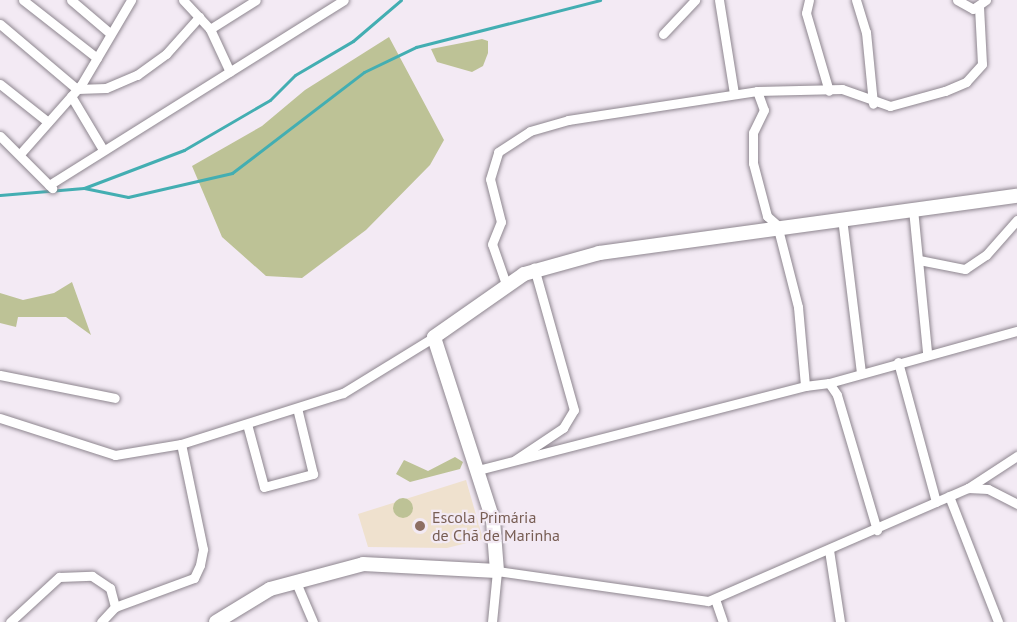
<!DOCTYPE html>
<meta charset="utf-8">
<style>
body{margin:0}
#map{position:relative;width:1017px;height:622px;overflow:hidden;background:#f3eaf4;font-family:"PT Sans",sans-serif}
div>[style]{position:absolute}
[style*='--x']{left:calc(var(--x)*1px);top:calc(var(--y)*1px);width:calc(var(--w)*1px);rotate:calc(var(--a)*1deg)}
.education>*{inset:0;background:#efe1ce}
.green>*{inset:0;background:#bdc296}
.round{border-radius:50%}
.stream>*{height:3px;margin:-1.5px;padding:0 1.5px;transform-origin:1.5px;border-radius:1.5px;background:#43aeb2}
.roads{filter:drop-shadow(0 0 2px #8e868f) drop-shadow(0 0 2px #8e868f)}
.street>*{height:9px;margin:-4.5px;padding:0 4.5px;transform-origin:4.5px;border-radius:4.5px;background:#fff}
.secondary>*{height:14px;margin:-7px;padding:0 7px;transform-origin:7px;border-radius:7px;background:#fff}
.dots>*{width:16px;height:16px;translate:-50% -50%;box-sizing:border-box;border:3px solid #f3eaf4;border-radius:50%}
span{translate:-50% -50%;white-space:nowrap;text-align:center;line-height:1.15;-webkit-text-stroke:4.5px #f3eaf4;paint-order:stroke}
.education-label{font-size:16px;color:#785e54}
.left{translate:0 -50%;text-align:left}
</style>
<div id="map">
<div class="education">
<div style="clip-path:polygon(466px 480px,483px 539px,447px 548px,368px 547px,358px 514px)"></div>
</div>
<div class="green">
<div style="clip-path:polygon(389px 37px,444px 140px,430px 165px,366px 230px,302px 278px,266px 276px,222px 237px,192px 166px,262px 126px,305px 90px)"></div>
<div style="clip-path:polygon(482px 39px,488px 41px,488px 53px,483px 66px,472px 72px,437px 62px,431px 49px)"></div>
<div style="clip-path:polygon(72px 282px,91px 335px,66px 317px,18px 317px,16px 327px,0 323px,0 293px,23px 300px,54px 293px)"></div>
<div style="clip-path:polygon(455px 457px,463px 462px,460px 469px,410px 482px,396px 474px,404px 460px,428px 471px)"></div>
<div class="round" style="left:393px;top:498px;width:20px;height:20px"></div>
</div>
<div class="stream">
<div style="--x:84;--y:188;--w:45;--a:11.6"></div>
<div style="--x:128;--y:197;--w:107;--a:-13"></div>
<div style="--x:232;--y:173;--w:166;--a:-37.4"></div>
<div style="--x:364;--y:72;--w:58;--a:-25.7"></div>
<div style="--x:416;--y:47;--w:190;--a:-14.3"></div>
<div style="--x:0;--y:195;--w:84;--a:-4.8"></div>
<div style="--x:84;--y:188;--w:107;--a:-20.8"></div>
<div style="--x:184;--y:150;--w:99;--a:-30.2"></div>
<div style="--x:270;--y:100;--w:35;--a:-45"></div>
<div style="--x:295;--y:75;--w:67;--a:-30.4"></div>
<div style="--x:353;--y:41;--w:63;--a:-40.5"></div>
</div>
<div class="roads">
<div class="street">
<div style="--x:23;--y:0;--w:94;--a:38.1"></div>
<div style="--x:71;--y:0;--w:52;--a:40.4"></div>
<div style="--x:183;--y:0;--w:40;--a:47"></div>
<div style="--x:210;--y:29;--w:54;--a:-32.2"></div>
<div style="--x:719;--y:0;--w:95;--a:80.9"></div>
<div style="--x:809;--y:0;--w:13;--a:103"></div>
<div style="--x:806;--y:13;--w:81;--a:73.6"></div>
<div style="--x:856;--y:0;--w:34;--a:73"></div>
<div style="--x:866;--y:32;--w:72;--a:84.4"></div>
<div style="--x:957;--y:0;--w:18;--a:29"></div>
<div style="--x:973;--y:9;--w:16;--a:-35"></div>
<div style="--x:0;--y:24;--w:101;--a:40.2"></div>
<div style="--x:77;--y:89;--w:29;--a:-2"></div>
<div style="--x:106;--y:88;--w:34;--a:-23"></div>
<div style="--x:137;--y:75;--w:36;--a:-36"></div>
<div style="--x:166;--y:54;--w:50;--a:-48.3"></div>
<div style="--x:210;--y:29;--w:47;--a:65.1"></div>
<div style="--x:663;--y:34;--w:47;--a:-46.7"></div>
<div style="--x:0;--y:84;--w:61;--a:38.4"></div>
<div style="--x:757;--y:91;--w:85;--a:-1.3"></div>
<div style="--x:842;--y:89;--w:51;--a:19.5"></div>
<div style="--x:890;--y:106;--w:57;--a:-15.3"></div>
<div style="--x:945;--y:91;--w:23;--a:-23"></div>
<div style="--x:966;--y:82;--w:24;--a:-48"></div>
<div style="--x:982;--y:64;--w:57;--a:-93"></div>
<div style="--x:71;--y:96;--w:61;--a:59.2"></div>
<div style="--x:0;--y:136;--w:74;--a:45"></div>
<div style="--x:20;--y:154;--w:92;--a:-48.5"></div>
<div style="--x:81;--y:85;--w:99;--a:-59.5"></div>
<div style="--x:49;--y:185;--w:348;--a:-32.1"></div>
<div style="--x:913;--y:209;--w:144;--a:84.4"></div>
<div style="--x:842;--y:218;--w:156;--a:83"></div>
<div style="--x:919;--y:260;--w:47;--a:11.1"></div>
<div style="--x:965;--y:269;--w:25;--a:-34"></div>
<div style="--x:986;--y:255;--w:47;--a:-48.5"></div>
<div style="--x:506;--y:284;--w:42;--a:-109.3"></div>
<div style="--x:492;--y:244;--w:24;--a:-68"></div>
<div style="--x:501;--y:222;--w:44;--a:-104.3"></div>
<div style="--x:490;--y:179;--w:28;--a:-73"></div>
<div style="--x:498;--y:152;--w:38;--a:-33"></div>
<div style="--x:530;--y:131;--w:40;--a:-16"></div>
<div style="--x:568;--y:120;--w:191;--a:-8.7"></div>
<div style="--x:757;--y:91;--w:20;--a:70"></div>
<div style="--x:764;--y:110;--w:25;--a:116"></div>
<div style="--x:753;--y:133;--w:30;--a:90"></div>
<div style="--x:753;--y:163;--w:55;--a:75.2"></div>
<div style="--x:767;--y:216;--w:13;--a:42"></div>
<div style="--x:777;--y:225;--w:85;--a:75.6"></div>
<div style="--x:798;--y:307;--w:79;--a:84.9"></div>
<div style="--x:805;--y:386;--w:24;--a:-7"></div>
<div style="--x:829;--y:383;--w:14;--a:56"></div>
<div style="--x:837;--y:395;--w:141;--a:73.5"></div>
<div style="--x:898;--y:362;--w:145;--a:74.8"></div>
<div style="--x:0;--y:375;--w:117;--a:11.3"></div>
<div style="--x:829;--y:383;--w:195;--a:-15.5"></div>
<div style="--x:0;--y:418;--w:121;--a:17.8"></div>
<div style="--x:115;--y:455;--w:67;--a:-9.5"></div>
<div style="--x:181;--y:444;--w:170;--a:-17.5"></div>
<div style="--x:343;--y:393;--w:107;--a:-31.6"></div>
<div style="--x:247;--y:424;--w:65;--a:74.9"></div>
<div style="--x:264;--y:487;--w:51;--a:-14.9"></div>
<div style="--x:313;--y:474;--w:68;--a:-103.6"></div>
<div style="--x:515;--y:460;--w:58;--a:-33.7"></div>
<div style="--x:563;--y:428;--w:21;--a:-59"></div>
<div style="--x:574;--y:410;--w:148;--a:-105.7"></div>
<div style="--x:478;--y:470;--w:338;--a:-14.4"></div>
<div style="--x:968;--y:488;--w:20;--a:3"></div>
<div style="--x:988;--y:489;--w:33;--a:27"></div>
<div style="--x:949;--y:496;--w:135;--a:68.7"></div>
<div style="--x:829;--y:550;--w:73;--a:81.3"></div>
<div style="--x:295;--y:580;--w:46;--a:66.8"></div>
<div style="--x:715;--y:599;--w:24;--a:71"></div>
<div style="--x:10;--y:622;--w:67;--a:-42.6"></div>
<div style="--x:59;--y:577;--w:33;--a:-2"></div>
<div style="--x:92;--y:576;--w:22;--a:34"></div>
<div style="--x:110;--y:588;--w:20;--a:75"></div>
<div style="--x:101;--y:622;--w:21;--a:-47"></div>
<div style="--x:115;--y:607;--w:84;--a:-20.2"></div>
<div style="--x:194;--y:578;--w:14;--a:-65"></div>
<div style="--x:200;--y:565;--w:16;--a:-79"></div>
<div style="--x:203;--y:549;--w:107;--a:-101.8"></div>
<div style="--x:492;--y:622;--w:51;--a:-84.4"></div>
<div style="--x:497;--y:571;--w:213;--a:8.1"></div>
<div style="--x:708;--y:601;--w:283;--a:-23.5"></div>
<div style="--x:968;--y:488;--w:59;--a:-33.1"></div>
</div>
<div class="secondary">
<div style="--x:216;--y:622;--w:63;--a:-31.4"></div>
<div style="--x:270;--y:589;--w:96;--a:-15"></div>
<div style="--x:363;--y:564;--w:134;--a:3"></div>
<div style="--x:497;--y:571;--w:51;--a:-94.5"></div>
<div style="--x:493;--y:520;--w:192;--a:-107.9"></div>
<div style="--x:434;--y:337;--w:110;--a:-35"></div>
<div style="--x:524;--y:274;--w:78;--a:-15.6"></div>
<div style="--x:599;--y:253;--w:422;--a:-7.8"></div>
</div>
</div>
<div class="dots">
<div style="left:420px;top:526px;background:#8d6e63"></div>
</div>
<div class="education-label">
<span class="left" style="left:432px;top:526px">Escola Primária<br>de Chã de Marinha</span>
</div>
</div>
